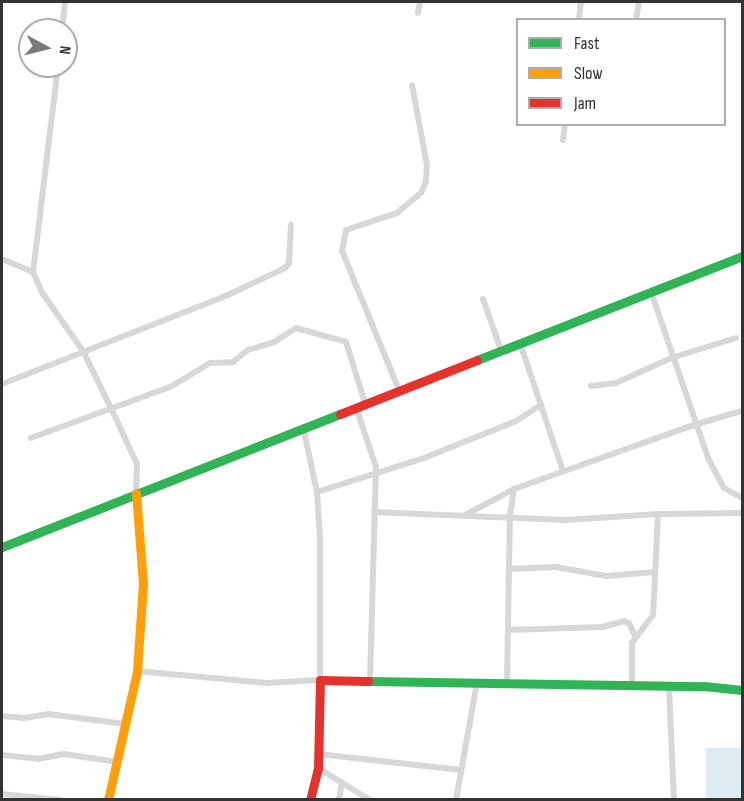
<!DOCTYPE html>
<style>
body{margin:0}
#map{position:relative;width:744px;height:801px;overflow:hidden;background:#fff;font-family:"Sofia Sans Condensed",sans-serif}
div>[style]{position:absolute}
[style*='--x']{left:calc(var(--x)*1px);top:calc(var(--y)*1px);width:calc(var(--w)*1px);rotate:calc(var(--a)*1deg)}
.water>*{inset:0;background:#ddebf3;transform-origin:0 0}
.street>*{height:6px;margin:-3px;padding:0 3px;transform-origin:3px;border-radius:3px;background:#d7d7d7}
.fast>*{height:9px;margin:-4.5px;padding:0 4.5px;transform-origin:4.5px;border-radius:4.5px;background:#30b455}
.slow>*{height:9px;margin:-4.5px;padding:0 4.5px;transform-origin:4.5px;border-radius:4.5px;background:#ff9f0a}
.jam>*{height:9px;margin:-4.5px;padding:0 4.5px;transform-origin:4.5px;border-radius:4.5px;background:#e5322d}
span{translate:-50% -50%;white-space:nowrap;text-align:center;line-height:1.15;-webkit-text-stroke:6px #fff;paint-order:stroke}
.frame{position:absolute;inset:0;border:3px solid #333;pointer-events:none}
.legend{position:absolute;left:516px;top:18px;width:210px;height:108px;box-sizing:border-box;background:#fff;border:2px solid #adadad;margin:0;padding:8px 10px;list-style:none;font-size:18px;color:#333}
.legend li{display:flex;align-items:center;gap:12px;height:30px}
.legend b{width:30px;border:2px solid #adadad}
.north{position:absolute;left:18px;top:18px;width:60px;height:60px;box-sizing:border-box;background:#fff;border:2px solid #adadad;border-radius:50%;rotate:97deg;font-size:16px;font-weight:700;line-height:24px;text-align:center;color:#333}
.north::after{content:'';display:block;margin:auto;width:21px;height:27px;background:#7a7a7a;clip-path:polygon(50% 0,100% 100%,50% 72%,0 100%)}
</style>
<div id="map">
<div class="water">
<div style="left:706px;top:748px;width:36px;height:51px"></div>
</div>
<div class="street">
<div style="--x:418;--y:13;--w:11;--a:-80"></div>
<div style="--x:579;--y:20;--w:18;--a:-84"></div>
<div style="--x:636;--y:20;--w:18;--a:-81"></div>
<div style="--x:62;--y:30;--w:28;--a:-84"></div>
<div style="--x:58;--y:66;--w:208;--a:96.9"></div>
<div style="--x:33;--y:272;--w:24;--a:66"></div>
<div style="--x:43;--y:294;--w:70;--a:54.9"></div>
<div style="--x:83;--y:351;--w:61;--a:63.9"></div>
<div style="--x:110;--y:406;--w:64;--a:65"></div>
<div style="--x:137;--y:464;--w:29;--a:92"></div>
<div style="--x:563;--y:140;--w:16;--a:-83"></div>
<div style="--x:2;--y:259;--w:34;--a:23"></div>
<div style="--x:651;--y:292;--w:176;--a:71"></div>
<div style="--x:708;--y:458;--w:34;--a:62"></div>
<div style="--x:724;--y:488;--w:21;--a:29"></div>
<div style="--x:483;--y:299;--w:54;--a:70.6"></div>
<div style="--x:520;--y:343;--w:135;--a:71.4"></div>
<div style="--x:2;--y:384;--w:243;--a:-21.5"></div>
<div style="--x:228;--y:295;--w:63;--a:-25.3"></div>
<div style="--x:285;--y:268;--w:6;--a:-51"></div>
<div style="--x:289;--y:263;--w:38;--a:-87"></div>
<div style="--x:591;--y:386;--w:25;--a:-7"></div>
<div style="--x:616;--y:383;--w:60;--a:-24.4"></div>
<div style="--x:671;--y:358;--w:68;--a:-17.1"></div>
<div style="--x:399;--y:390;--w:150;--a:-112.3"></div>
<div style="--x:342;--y:251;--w:21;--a:-79"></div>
<div style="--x:346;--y:230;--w:54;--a:-18.4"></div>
<div style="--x:397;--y:213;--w:31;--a:-40"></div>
<div style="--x:421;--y:193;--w:12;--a:-66"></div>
<div style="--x:426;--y:182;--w:17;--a:-87"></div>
<div style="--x:427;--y:165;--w:81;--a:-100.6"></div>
<div style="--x:356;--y:407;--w:63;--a:71.6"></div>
<div style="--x:376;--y:467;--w:214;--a:91.6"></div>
<div style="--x:31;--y:438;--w:150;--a:-20.2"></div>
<div style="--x:172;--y:386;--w:44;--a:-31.2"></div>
<div style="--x:210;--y:363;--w:23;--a:-2"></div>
<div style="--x:233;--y:362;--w:19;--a:-39"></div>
<div style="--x:248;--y:350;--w:27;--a:-17"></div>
<div style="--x:274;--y:342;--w:26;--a:-32"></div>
<div style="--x:296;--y:328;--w:52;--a:15.6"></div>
<div style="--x:346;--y:342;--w:64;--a:72.7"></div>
<div style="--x:317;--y:492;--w:112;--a:-17.6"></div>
<div style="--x:424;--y:458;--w:99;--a:-21.9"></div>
<div style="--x:516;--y:421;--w:30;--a:-33"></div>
<div style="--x:374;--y:512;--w:192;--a:2.4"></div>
<div style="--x:566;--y:520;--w:92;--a:-3.7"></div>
<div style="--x:658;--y:514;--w:101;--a:92.8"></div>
<div style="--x:653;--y:615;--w:35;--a:127"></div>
<div style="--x:632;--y:643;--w:43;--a:90"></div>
<div style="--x:467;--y:514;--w:53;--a:-28"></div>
<div style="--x:658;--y:514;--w:84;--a:-0.7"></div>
<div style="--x:509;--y:569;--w:47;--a:-2.4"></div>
<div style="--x:556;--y:567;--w:51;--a:10.2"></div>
<div style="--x:606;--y:576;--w:49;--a:-4.7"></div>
<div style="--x:508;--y:630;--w:94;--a:-1.8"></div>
<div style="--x:602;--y:627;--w:23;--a:-15"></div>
<div style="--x:624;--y:621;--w:5;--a:22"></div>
<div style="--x:629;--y:623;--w:14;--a:65"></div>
<div style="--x:137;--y:671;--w:131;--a:5.3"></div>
<div style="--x:267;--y:683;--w:53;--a:-3.2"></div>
<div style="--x:320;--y:680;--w:142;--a:-90"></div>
<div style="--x:320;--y:538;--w:46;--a:-93.7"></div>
<div style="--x:317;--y:492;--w:66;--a:-102.2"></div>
<div style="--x:507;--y:683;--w:167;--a:-89"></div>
<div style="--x:510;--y:516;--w:27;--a:-82"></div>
<div style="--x:514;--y:489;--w:191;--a:-19.6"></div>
<div style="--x:694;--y:425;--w:50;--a:-16.3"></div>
<div style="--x:669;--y:687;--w:113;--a:87.5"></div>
<div style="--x:2;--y:716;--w:22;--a:5"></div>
<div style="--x:24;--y:718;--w:24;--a:-9"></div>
<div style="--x:48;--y:714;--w:78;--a:7.4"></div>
<div style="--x:318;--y:754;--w:144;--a:6.4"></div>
<div style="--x:2;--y:755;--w:36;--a:6"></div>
<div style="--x:38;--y:759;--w:26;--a:-11"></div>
<div style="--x:64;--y:754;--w:54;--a:8.6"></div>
<div style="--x:318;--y:768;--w:61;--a:31.6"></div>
<div style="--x:2;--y:794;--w:58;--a:5.9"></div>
<div style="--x:339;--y:800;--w:18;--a:-81"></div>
<div style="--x:456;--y:800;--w:120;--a:-79.9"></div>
</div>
<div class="fast">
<div style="--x:477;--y:360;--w:285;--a:-21.4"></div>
<div style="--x:2;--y:547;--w:363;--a:-21.5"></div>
<div style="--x:368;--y:681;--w:336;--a:0.9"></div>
<div style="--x:704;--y:686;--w:38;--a:6"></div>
</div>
<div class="slow">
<div style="--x:108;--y:800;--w:132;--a:-77.3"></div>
<div style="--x:137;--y:671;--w:87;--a:-86.1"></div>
<div style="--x:143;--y:584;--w:91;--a:-94.4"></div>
</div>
<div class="jam">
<div style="--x:340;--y:414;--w:147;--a:-21.5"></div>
<div style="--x:310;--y:800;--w:33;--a:-76"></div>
<div style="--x:318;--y:768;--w:88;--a:-88.7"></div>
<div style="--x:320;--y:680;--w:48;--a:1.2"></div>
</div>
<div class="frame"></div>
<ul class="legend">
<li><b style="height:8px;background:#30b455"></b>Fast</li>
<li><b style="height:8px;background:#ff9f0a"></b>Slow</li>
<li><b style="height:8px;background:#e5322d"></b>Jam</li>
</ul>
<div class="north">N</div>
</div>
